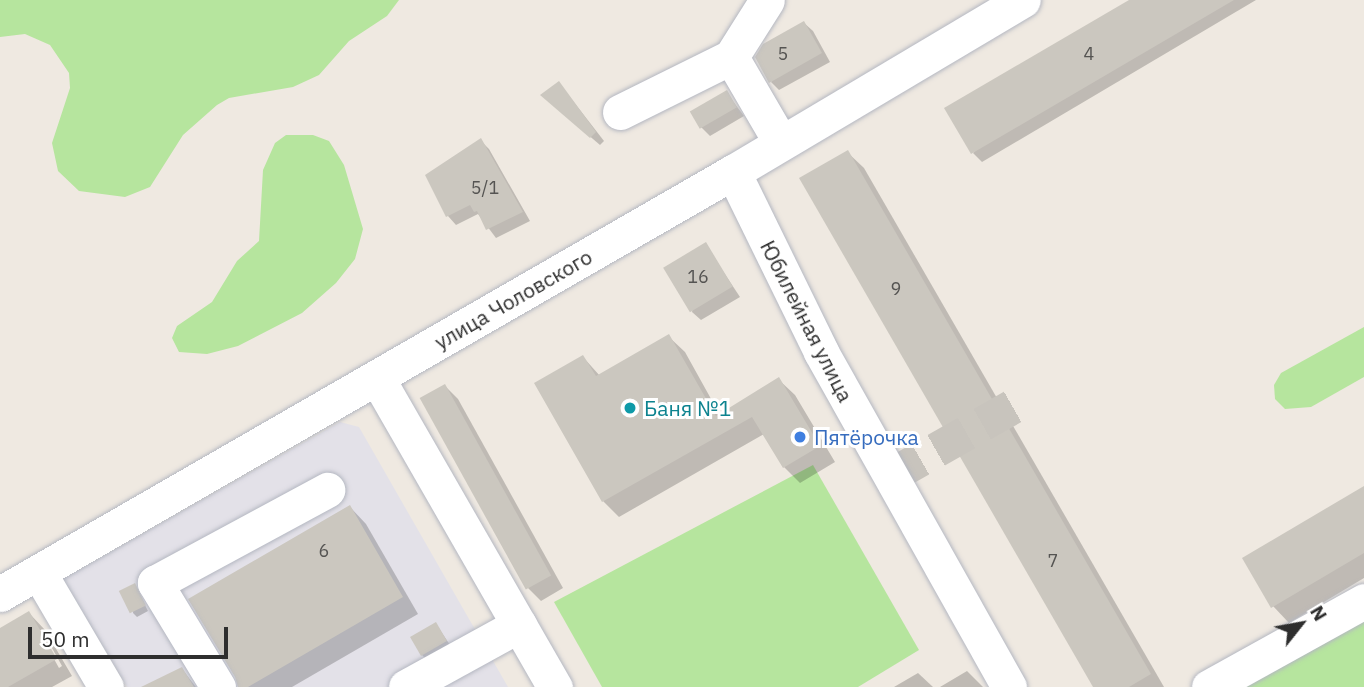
<!DOCTYPE html>
<meta charset="utf-8">
<style>
body{margin:0}
#map{position:relative;width:1364px;height:687px;overflow:hidden;background:#efe9e1;font-family:"IBM Plex Sans",sans-serif}
div>[style]{position:absolute}
[style*='--x']{left:calc(var(--x)*1px);top:calc(var(--y)*1px);width:calc(var(--w)*1px);rotate:calc(var(--a)*1deg)}
.industrial>*{inset:0;background:#e3e1e8}
.green>*{inset:0;background:#b6e59e}
.shadow>*{inset:0;background:#0003}
.building>*{inset:0;background:#cbc7bf;transform-origin:0 0}
.minor-tunnel>*{height:35px;margin-top:-17.5px;transform-origin:0;background:repeating-linear-gradient(90deg,#c8c4bd 0 35px,transparent 0 53px)}
.roads{filter:drop-shadow(0 0 2px #b4b7c1) drop-shadow(0 0 2px #b4b7c1)}
.minor>*{height:35px;margin:-17.5px;padding:0 17.5px;transform-origin:17.5px;border-radius:17.5px;background:#fff}
.dots>*{width:19px;height:19px;translate:-50% -50%;box-sizing:border-box;border:4px solid #fff;border-radius:50%}
span{translate:-50% -50%;white-space:nowrap;text-align:center;line-height:1.15;-webkit-text-stroke:6px #fff;paint-order:stroke}
.number-label{font-size:18px;color:#555452}
.number-label span{-webkit-text-stroke-width:0}
.street-label{font-size:21px;color:#2e2e2e}
.culture-label{font-size:21px;color:#0d838f}
.left{translate:0 -50%;text-align:left}
.shop-label{font-size:21px;color:#366cbe}
.north{position:absolute;left:1266px;top:589px;width:70px;height:70px;-webkit-text-stroke:5px #fff;paint-order:stroke;rotate:59deg;font-size:19px;font-weight:700;line-height:28px;text-align:center;color:#2e2e2e}
.north::after{content:'';display:block;margin:auto;width:24px;height:32px;background:#2e2e2e;clip-path:polygon(50% 0,100% 100%,50% 72%,0 100%)}
.scale{position:absolute;left:28px;top:627px;width:200px;height:32px;box-sizing:border-box;border:4px solid #2e2e2e;border-top:0;padding-left:9px;font-size:21px;line-height:24px;white-space:nowrap;color:#2e2e2e;-webkit-text-stroke:5px #fff;paint-order:stroke}
</style>
<div id="map">
<div class="industrial">
<div style="clip-path:polygon(340px 422px,359px 427px,508px 687px,127px 687px,63px 579px)"></div>
</div>
<div class="green">
<div style="clip-path:polygon(0 0,399px 0,387px 16px,349px 41px,319px 75px,293px 87px,229px 98px,217px 105px,183px 135px,150px 187px,125px 197px,79px 191px,58px 171px,52px 143px,70px 88px,69px 73px,50px 45px,25px 34px,0 37px)"></div>
<div style="clip-path:polygon(286px 135px,313px 135px,329px 141px,344px 165px,363px 229px,355px 259px,336px 283px,302px 313px,238px 346px,207px 354px,179px 352px,172px 338px,177px 326px,212px 302px,237px 261px,259px 241px,263px 170px,275px 143px)"></div>
<div style="clip-path:polygon(1364px 327px,1364px 377px,1311px 407px,1285px 409px,1275px 399px,1274px 385px,1281px 373px)"></div>
<div style="clip-path:polygon(813px 465px,919px 650px,858px 687px,602px 687px,554px 602px)"></div>
<div style="clip-path:polygon(1364px 614px,1364px 687px,1238px 687px)"></div>
</div>
<div class="shadow">
<div style="clip-path:polygon(1132px 0,1256px 0,982px 162px,973px 153px)"></div>
<div style="clip-path:polygon(804px 23px,813px 31px,830px 62px,779px 90px,771px 82px)"></div>
<div style="clip-path:polygon(559px 83px,604px 141px,600px 145px,551px 103px)"></div>
<div style="clip-path:polygon(726px 92px,744px 116px,710px 136px,701px 127px)"></div>
<div style="clip-path:polygon(480px 140px,489px 149px,530px 221px,496px 238px,478px 214px,456px 225px,448px 216px,428px 176px)"></div>
<div style="clip-path:polygon(847px 152px,864px 168px,1164px 687px,1095px 687px)"></div>
<div style="clip-path:polygon(705px 244px,740px 297px,701px 320px,692px 312px)"></div>
<div style="clip-path:polygon(669px 337px,685px 352px,720px 415px,779px 380px,795px 395px,835px 462px,800px 483px,784px 467px,764px 434px,619px 517px,603px 501px,536px 384px,583px 357px,600px 376px)"></div>
<div style="clip-path:polygon(445px 386px,458px 399px,563px 588px,541px 601px,528px 588px)"></div>
<div style="clip-path:polygon(1364px 488px,1364px 578px,1289px 623px,1273px 606px)"></div>
<div style="clip-path:polygon(350px 507px,366px 524px,418px 614px,292px 687px,238px 687px,237px 676px)"></div>
<div style="clip-path:polygon(135px 585px,148px 611px,137px 617px,133px 613px)"></div>
<div style="clip-path:polygon(evenodd,29px 613px,45px 630px,72px 676px,52px 687px,0 687px,0 630px,29px 613px,38px 630px,42px 630px,62px 666px,59px 668px,38px 630px)"></div>
<div style="clip-path:polygon(436px 624px,454px 651px,431px 664px,422px 655px)"></div>
<div style="clip-path:polygon(182px 669px,196px 687px,164px 687px)"></div>
<div style="clip-path:polygon(967px 671px,983px 687px,940px 687px)"></div>
<div style="clip-path:polygon(918px 673px,933px 687px,894px 687px)"></div>
</div>
<div class="building">
<div style="clip-path:polygon(1129px 0,1234px 0,971px 154px,944px 108px)"></div>
<div style="clip-path:polygon(804px 21px,822px 53px,769px 83px,755px 57px,763px 44px)"></div>
<div style="clip-path:polygon(559px 81px,596px 132px,590px 138px,540px 95px)"></div>
<div style="left:727px;top:90px;width:20px;height:43px;rotate:60deg"></div>
<div style="clip-path:polygon(481px 138px,523px 212px,486px 230px,477px 211px,474px 212px,470px 205px,446px 217px,425px 175px)"></div>
<div style="clip-path:polygon(848px 150px,1151px 674px,1129px 687px,1093px 687px,799px 178px)"></div>
<div style="left:706px;top:242px;width:52px;height:50px;rotate:59deg"></div>
<div style="clip-path:polygon(669px 334px,716px 416px,779px 377px,820px 446px,783px 468px,752px 417px,602px 502px,534px 383px,583px 355px,596px 376px)"></div>
<div style="left:445px;top:384px;width:219px;height:29px;rotate:61deg"></div>
<div style="clip-path:polygon(1364px 486px,1364px 553px,1271px 608px,1242px 558px)"></div>
<div style="clip-path:polygon(350px 505px,403px 597px,248px 687px,238px 687px,235px 677px,188px 599px)"></div>
<div style="left:135px;top:583px;width:25px;height:18px;rotate:64deg"></div>
<div style="clip-path:polygon(29px 611px,57px 659px,8px 687px,0 687px,0 628px)"></div>
<div style="left:436px;top:622px;width:22px;height:30px;rotate:60deg"></div>
<div style="clip-path:polygon(182px 667px,194px 687px,141px 687px)"></div>
</div>
<div class="minor-tunnel">
<div style="--x:890;--y:476;--w:152;--a:-29.6"></div>
</div>
<div class="roads">
<div class="minor">
<div style="--x:731;--y:57;--w:67;--a:-57.7"></div>
<div style="--x:620;--y:112;--w:124;--a:-26.4"></div>
<div style="--x:731;--y:57;--w:99;--a:59.8"></div>
<div style="--x:733;--y:172;--w:200;--a:63.9"></div>
<div style="--x:821;--y:352;--w:384;--a:60.7"></div>
<div style="--x:377;--y:378;--w:357;--a:60.1"></div>
<div style="--x:39;--y:573;--w:132;--a:59.6"></div>
<div style="--x:0;--y:594;--w:846;--a:-29.93"></div>
<div style="--x:733;--y:172;--w:337;--a:-30.7"></div>
<div style="--x:218;--y:687;--w:122;--a:-121.2"></div>
<div style="--x:155;--y:583;--w:196;--a:-28.4"></div>
<div style="--x:406;--y:687;--w:129;--a:-28.8"></div>
<div style="--x:1209;--y:687;--w:177;--a:-29"></div>
</div>
</div>
<div class="dots">
<div style="left:630px;top:408px;background:#0f9aa8"></div>
<div style="left:800px;top:437px;background:#3f7fe0"></div>
</div>
<div class="number-label">
<span style="left:783px;top:54px">5</span>
<span style="left:1089px;top:54px">4</span>
<span style="left:485px;top:188px">5/1</span>
<span style="left:698px;top:277px">16</span>
<span style="left:896px;top:289px">9</span>
<span style="left:324px;top:551px">6</span>
<span style="left:1053px;top:561px">7</span>
</div>
<div class="street-label">
<span style="left:513px;top:299px;rotate:-30deg">улица Чоловского</span>
<span style="left:807px;top:321px;rotate:63deg">Юбилейная улица</span>
</div>
<div class="culture-label">
<span class="left" style="left:644px;top:408px">Баня №1</span>
</div>
<div class="shop-label">
<span class="left" style="left:814px;top:437px">Пятёрочка</span>
</div>
<div class="north">N</div>
<div class="scale">50 m</div>
</div>
